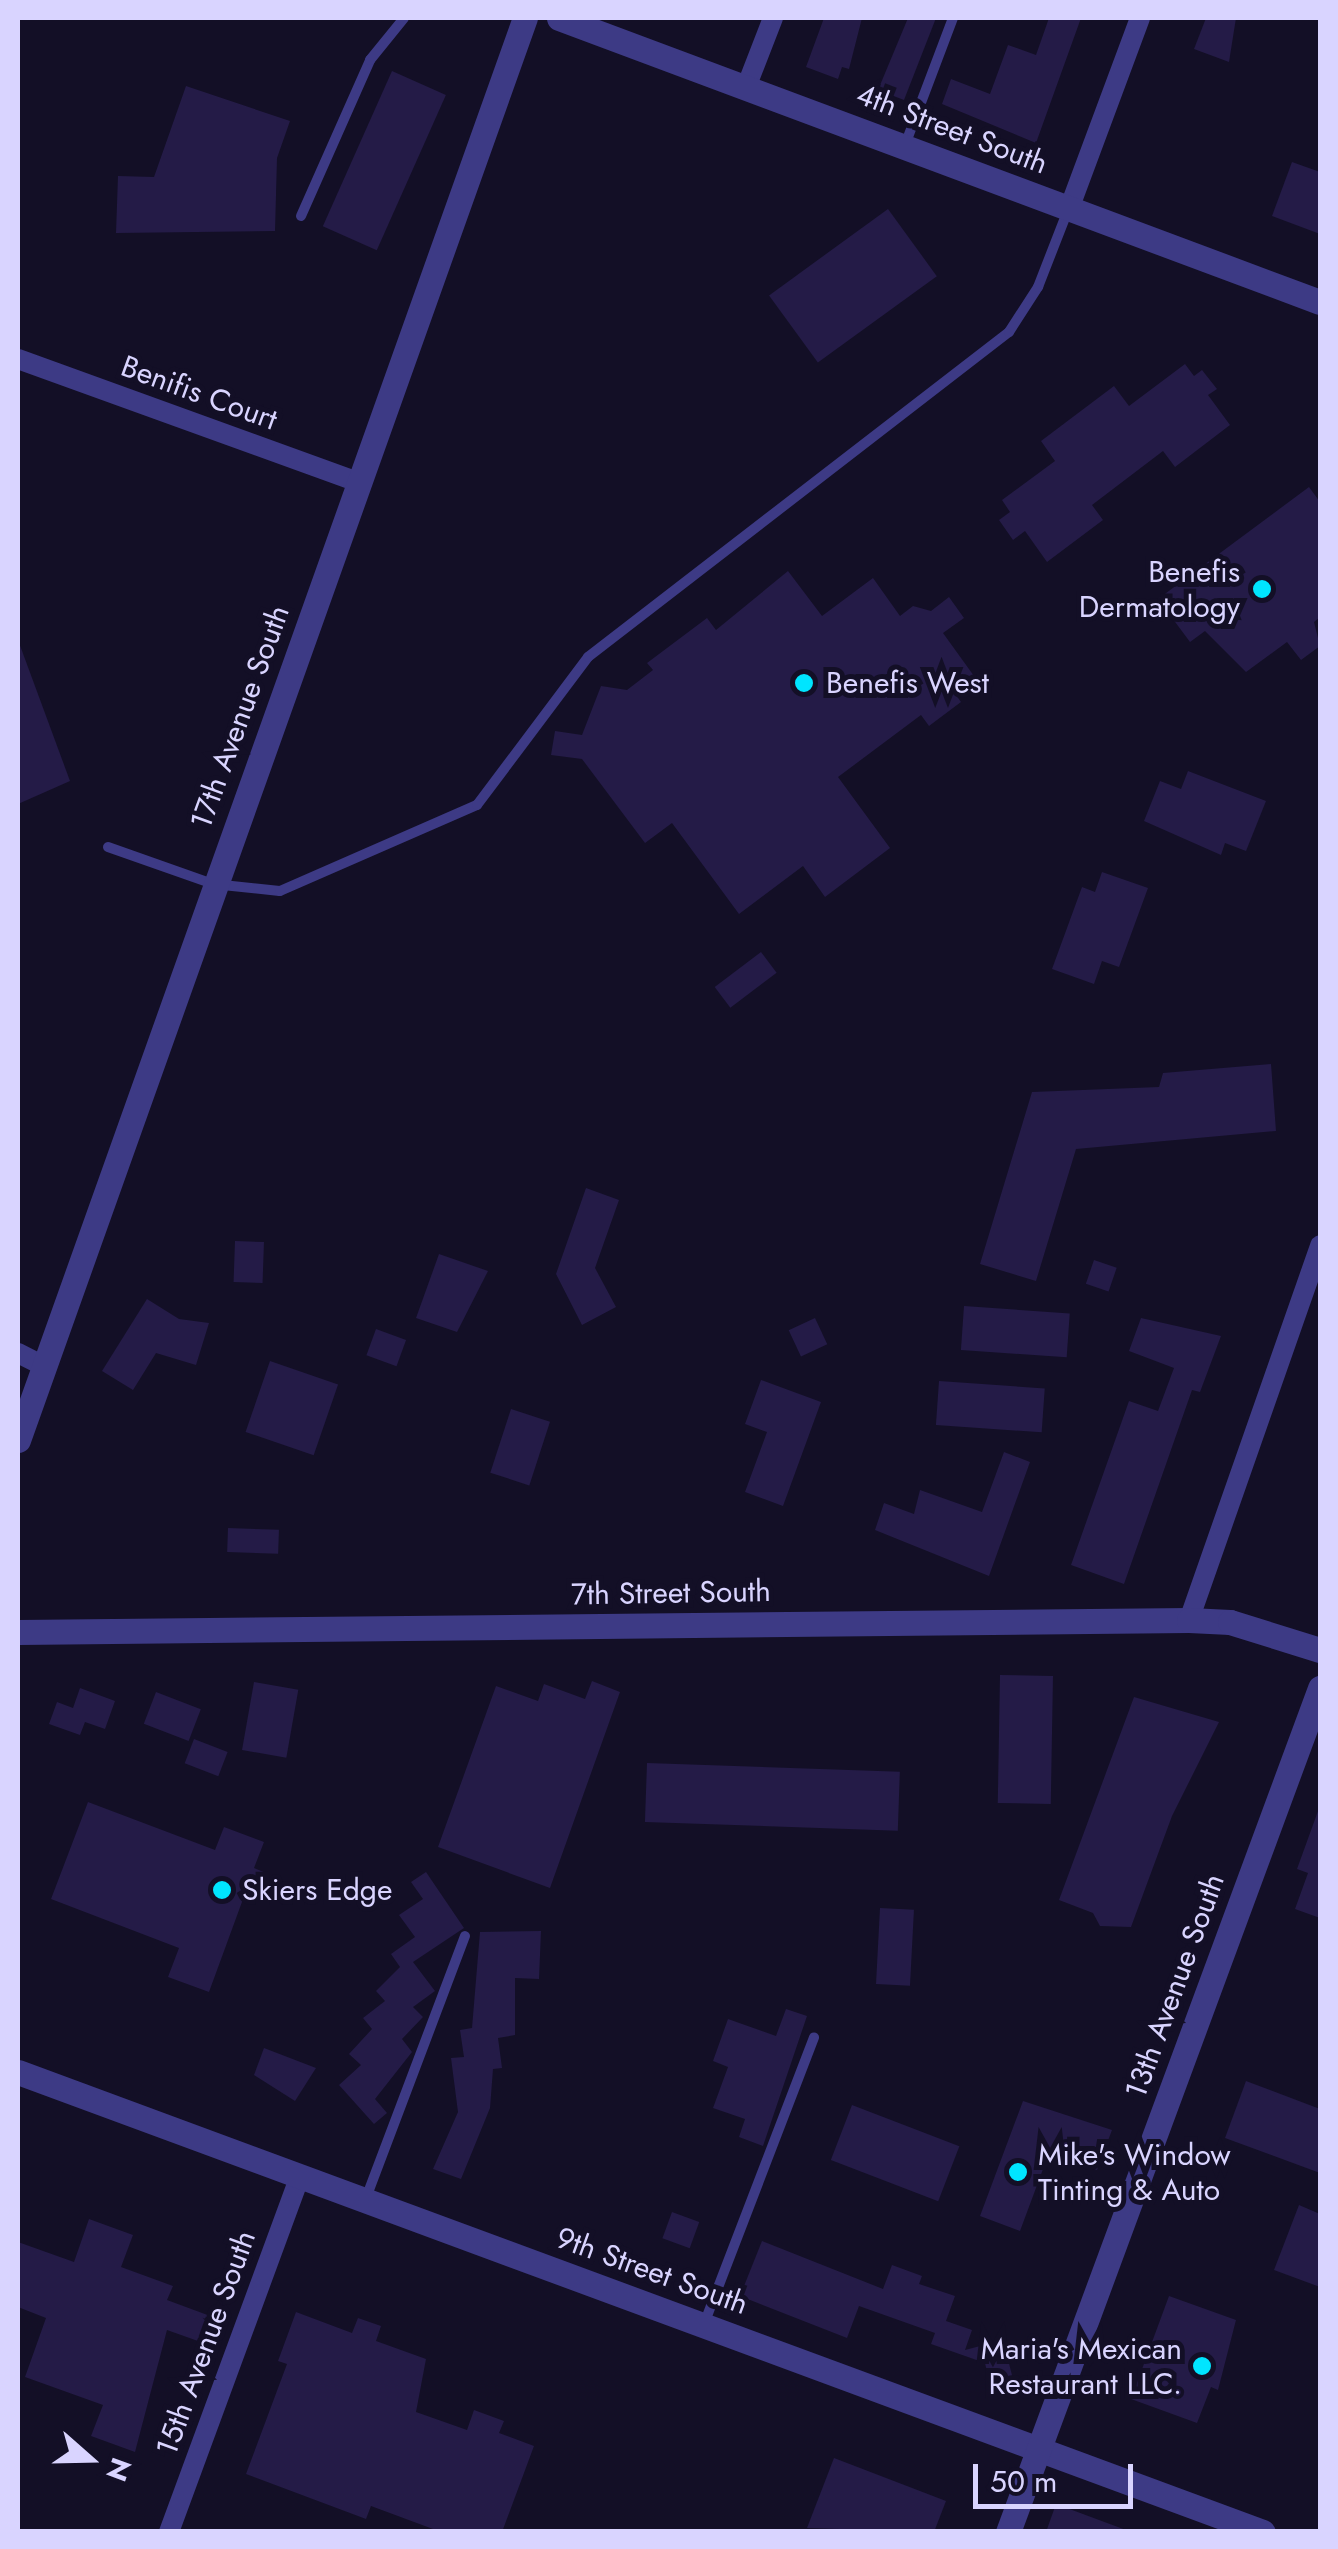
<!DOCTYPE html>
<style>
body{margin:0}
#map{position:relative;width:1338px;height:2549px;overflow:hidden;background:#130f26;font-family:Jost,sans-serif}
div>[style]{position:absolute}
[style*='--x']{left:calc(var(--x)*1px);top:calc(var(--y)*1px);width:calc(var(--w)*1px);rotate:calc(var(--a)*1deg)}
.building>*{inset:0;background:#241b47;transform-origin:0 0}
.service>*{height:10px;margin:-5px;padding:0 5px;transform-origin:5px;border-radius:5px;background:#3d3a85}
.minor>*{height:20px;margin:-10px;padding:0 10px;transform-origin:10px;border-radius:10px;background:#3d3a85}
.tertiary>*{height:25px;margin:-12.5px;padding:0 12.5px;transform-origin:12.5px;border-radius:12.5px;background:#3d3a85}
.dots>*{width:28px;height:28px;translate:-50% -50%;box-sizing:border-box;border:5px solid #130f26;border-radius:50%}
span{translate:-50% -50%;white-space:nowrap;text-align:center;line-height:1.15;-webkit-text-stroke:10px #130f26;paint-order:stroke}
.street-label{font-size:30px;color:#d9d4ff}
.poi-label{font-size:30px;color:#d9d4ff}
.right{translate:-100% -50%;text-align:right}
.left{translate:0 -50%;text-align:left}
.frame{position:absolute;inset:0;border:20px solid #d9d4ff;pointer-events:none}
.north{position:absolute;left:40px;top:2409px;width:100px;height:100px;-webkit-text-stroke:8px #130f26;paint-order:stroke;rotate:110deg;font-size:28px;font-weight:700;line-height:40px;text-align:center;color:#d9d4ff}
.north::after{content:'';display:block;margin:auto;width:35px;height:45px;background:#d9d4ff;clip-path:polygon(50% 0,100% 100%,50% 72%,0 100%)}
.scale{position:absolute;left:973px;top:2464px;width:160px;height:45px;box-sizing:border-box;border:5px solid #d9d4ff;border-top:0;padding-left:12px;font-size:30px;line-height:35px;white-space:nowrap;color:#d9d4ff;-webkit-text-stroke:8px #130f26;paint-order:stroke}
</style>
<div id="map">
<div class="building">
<div style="clip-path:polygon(824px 18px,862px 18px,849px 69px,842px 67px,838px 79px,806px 67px)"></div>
<div style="clip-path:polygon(908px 18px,936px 18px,904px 100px,878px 90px)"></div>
<div style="clip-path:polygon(1049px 18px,1081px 18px,1036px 143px,942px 104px,951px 79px,990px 94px,1008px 45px,1036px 55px)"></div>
<div style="clip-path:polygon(1206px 18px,1236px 18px,1229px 62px,1194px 49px)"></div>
<div style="left:392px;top:71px;width:59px;height:170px;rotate:24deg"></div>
<div style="clip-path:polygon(186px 86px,290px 121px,277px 158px,275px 231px,116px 233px,118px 176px,154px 177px)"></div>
<div style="clip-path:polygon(1292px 162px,1320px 172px,1320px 234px,1272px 216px)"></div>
<div style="left:888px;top:209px;width:83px;height:147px;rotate:54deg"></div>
<div style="clip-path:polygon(1185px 364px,1194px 376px,1202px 370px,1217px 389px,1208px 395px,1230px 425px,1175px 467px,1163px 451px,1092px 505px,1103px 520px,1047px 562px,1025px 531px,1013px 540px,999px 520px,1010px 512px,1002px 500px,1055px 461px,1041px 441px,1114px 386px,1129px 406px)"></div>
<div style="clip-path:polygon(1309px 487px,1320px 502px,1320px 617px,1314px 622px,1320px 646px,1301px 660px,1287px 642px,1246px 672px,1205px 631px,1190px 642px,1158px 599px)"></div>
<div style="clip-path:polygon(788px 571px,822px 616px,873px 578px,900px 616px,913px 606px,931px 611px,949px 597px,964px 618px,943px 633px,974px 676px,953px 691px,961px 702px,929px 726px,921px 715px,838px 777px,890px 848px,825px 897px,803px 866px,739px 914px,672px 823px,645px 843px,582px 759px,551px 755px,555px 731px,582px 735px,601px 686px,627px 690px,653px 670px,647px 663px,707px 618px,716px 630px)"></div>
<div style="clip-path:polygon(18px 640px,70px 781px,18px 804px)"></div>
<div style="clip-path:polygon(1188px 771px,1266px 801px,1246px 851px,1225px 843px,1221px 855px,1144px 821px,1160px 781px,1181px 789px)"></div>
<div style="clip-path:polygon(1102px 872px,1148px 888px,1119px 967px,1102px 961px,1094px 984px,1052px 969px,1082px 887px,1095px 892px)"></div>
<div style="left:761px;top:952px;width:26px;height:58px;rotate:53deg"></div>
<div style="clip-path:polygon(1271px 1064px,1276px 1131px,1076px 1149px,1036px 1281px,980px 1264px,1032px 1092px,1159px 1087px,1163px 1073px)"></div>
<div style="clip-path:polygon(586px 1188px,619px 1200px,595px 1268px,616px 1307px,582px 1325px,556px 1274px)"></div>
<div style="left:235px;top:1241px;width:29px;height:41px;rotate:2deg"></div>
<div style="clip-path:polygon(439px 1254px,488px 1271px,457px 1332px,416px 1318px)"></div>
<div style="left:1094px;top:1260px;width:24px;height:25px;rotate:19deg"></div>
<div style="clip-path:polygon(147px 1299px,179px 1319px,209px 1323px,196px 1365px,156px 1353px,133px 1390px,102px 1371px)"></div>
<div style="left:964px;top:1306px;width:106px;height:44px;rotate:4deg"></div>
<div style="left:815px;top:1318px;width:29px;height:29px;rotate:65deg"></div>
<div style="clip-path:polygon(1141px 1318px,1221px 1336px,1200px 1392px,1192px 1390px,1124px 1584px,1071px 1565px,1129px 1401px,1158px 1411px,1174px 1368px,1129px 1351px)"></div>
<div style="left:376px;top:1329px;width:32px;height:28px;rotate:20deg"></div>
<div style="left:270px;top:1361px;width:72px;height:75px;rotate:19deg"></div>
<div style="clip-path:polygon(761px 1380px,821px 1402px,783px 1506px,745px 1492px,767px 1432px,745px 1424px)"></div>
<div style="left:939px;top:1381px;width:106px;height:44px;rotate:4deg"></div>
<div style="left:511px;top:1409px;width:41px;height:67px;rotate:18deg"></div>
<div style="clip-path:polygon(1004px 1452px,1030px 1462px,989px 1576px,875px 1530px,884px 1503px,914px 1514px,920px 1490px,982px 1512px)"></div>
<div style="left:228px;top:1528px;width:51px;height:24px;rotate:2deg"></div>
<div style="left:1000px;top:1675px;width:53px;height:128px;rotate:1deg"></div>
<div style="clip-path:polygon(592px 1681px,620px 1692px,550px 1888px,438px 1847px,496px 1686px,538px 1701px,544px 1684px,585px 1699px)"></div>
<div style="left:254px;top:1682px;width:45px;height:69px;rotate:10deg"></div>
<div style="clip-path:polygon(80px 1688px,115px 1701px,105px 1729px,85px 1722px,80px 1735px,49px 1724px,57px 1702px,73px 1708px)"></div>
<div style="left:156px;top:1692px;width:48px;height:34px;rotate:21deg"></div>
<div style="clip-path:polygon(1134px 1697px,1219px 1722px,1172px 1816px,1131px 1927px,1100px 1926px,1093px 1913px,1059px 1900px)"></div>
<div style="left:194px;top:1739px;width:36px;height:26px;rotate:21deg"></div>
<div style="left:647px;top:1763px;width:253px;height:59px;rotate:2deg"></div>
<div style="clip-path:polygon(88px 1802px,215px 1850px,224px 1827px,264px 1842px,254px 1868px,266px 1873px,258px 1896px,246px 1891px,209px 1992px,168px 1977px,179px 1948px,51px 1899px)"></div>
<div style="clip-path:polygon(1318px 1811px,1320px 1811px,1320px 1918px,1295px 1909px,1308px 1873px,1297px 1869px)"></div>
<div style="clip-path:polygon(426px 1872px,464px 1928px,413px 1962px,435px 1991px,413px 2007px,423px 2017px,402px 2039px,412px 2052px,375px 2099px,387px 2113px,374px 2124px,339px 2085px,361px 2065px,349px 2054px,372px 2029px,363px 2018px,385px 2001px,376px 1991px,400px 1967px,391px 1954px,415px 1937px,399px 1915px,423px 1899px,411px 1882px)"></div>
<div style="left:880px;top:1908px;width:34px;height:76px;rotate:3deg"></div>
<div style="clip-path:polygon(541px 1931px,539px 1979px,515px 1978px,515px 2035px,498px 2038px,502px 2068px,493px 2069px,490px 2108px,461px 2179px,433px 2169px,458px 2112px,451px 2058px,464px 2057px,460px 2030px,472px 2028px,480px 1932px)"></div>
<div style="clip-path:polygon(786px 2009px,807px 2016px,763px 2146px,739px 2137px,745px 2119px,713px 2108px,728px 2067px,713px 2061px,728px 2019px,776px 2036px)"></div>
<div style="clip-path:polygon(264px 2048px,316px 2068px,295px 2101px,254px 2075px)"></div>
<div style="clip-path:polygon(1246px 2081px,1320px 2109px,1320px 2173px,1225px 2138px)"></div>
<div style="clip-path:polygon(1023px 2101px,1112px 2130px,1097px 2170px,1049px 2153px,1020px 2231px,980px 2216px)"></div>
<div style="left:852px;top:2105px;width:115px;height:59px;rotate:21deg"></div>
<div style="clip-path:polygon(1299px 2205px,1320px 2214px,1320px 2287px,1274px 2270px)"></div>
<div style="left:672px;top:2212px;width:29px;height:28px;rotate:20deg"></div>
<div style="clip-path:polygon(89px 2219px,133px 2235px,121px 2267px,173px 2286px,167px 2300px,221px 2320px,212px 2346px,167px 2330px,135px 2452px,91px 2436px,103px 2405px,25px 2377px,46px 2318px,18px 2307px,18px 2242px,74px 2262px)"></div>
<div style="clip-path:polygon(762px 2241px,883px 2289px,892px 2265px,922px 2276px,919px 2284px,955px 2296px,946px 2321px,972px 2330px,965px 2350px,1003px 2340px,1014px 2383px,991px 2389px,985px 2363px,931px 2344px,935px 2333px,859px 2306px,847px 2338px,740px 2296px)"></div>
<div style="clip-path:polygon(1169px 2296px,1236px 2320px,1218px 2390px,1211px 2387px,1197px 2423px,1131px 2399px)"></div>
<div style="clip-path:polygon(296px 2312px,352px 2333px,358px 2318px,381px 2326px,376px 2341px,426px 2359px,416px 2412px,467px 2430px,474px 2410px,504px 2421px,499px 2433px,534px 2446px,502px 2532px,441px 2532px,371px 2506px,366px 2519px,246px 2474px,287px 2364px,278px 2361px)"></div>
<div style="clip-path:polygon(834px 2458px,946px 2501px,934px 2532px,807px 2528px)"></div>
<div style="clip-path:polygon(1056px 2504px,1126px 2530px,1126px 2532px,1046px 2532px)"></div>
</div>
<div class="service">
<div style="--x:905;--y:145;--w:136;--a:-69.3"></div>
<div style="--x:301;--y:216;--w:171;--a:-66.1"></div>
<div style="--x:370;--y:60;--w:54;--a:-51"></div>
<div style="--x:108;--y:847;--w:111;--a:19.4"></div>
<div style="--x:213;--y:884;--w:67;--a:6"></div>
<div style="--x:280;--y:891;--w:215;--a:-23.6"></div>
<div style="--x:477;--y:805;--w:185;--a:-53.1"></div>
<div style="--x:588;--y:657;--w:532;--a:-37.67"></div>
<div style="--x:1009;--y:332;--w:54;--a:-57.2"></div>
<div style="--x:1038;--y:287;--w:83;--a:-68.7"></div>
<div style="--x:366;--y:2198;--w:280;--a:-69.3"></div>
<div style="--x:704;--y:2324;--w:307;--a:-69"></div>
</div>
<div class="minor">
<div style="--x:747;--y:85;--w:72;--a:-68.8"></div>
<div style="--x:1069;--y:209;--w:204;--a:-69.6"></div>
<div style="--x:18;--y:359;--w:364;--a:19.9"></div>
<div style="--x:18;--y:1353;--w:28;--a:27"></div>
<div style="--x:1189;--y:1620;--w:397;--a:-70.7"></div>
<div style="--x:169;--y:2532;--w:379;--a:-69.8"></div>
</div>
<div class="tertiary">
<div style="--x:559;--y:18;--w:812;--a:20.47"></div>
<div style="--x:18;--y:1440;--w:1510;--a:-70.38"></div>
<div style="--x:18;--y:1632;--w:1171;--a:-0.59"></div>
<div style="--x:1189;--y:1620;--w:41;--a:2.8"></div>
<div style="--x:1230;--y:1622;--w:94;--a:17.3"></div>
<div style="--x:18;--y:2072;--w:1327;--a:20.28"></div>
<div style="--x:1008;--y:2532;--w:900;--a:-69.71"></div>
</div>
<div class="dots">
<div style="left:1262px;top:589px;background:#00e5ff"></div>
<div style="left:804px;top:683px;background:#00e5ff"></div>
<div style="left:222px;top:1890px;background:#00e5ff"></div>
<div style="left:1018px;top:2172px;background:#00e5ff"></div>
<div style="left:1202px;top:2366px;background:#00e5ff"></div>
</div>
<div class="street-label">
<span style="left:952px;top:129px;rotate:21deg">4th Street South</span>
<span style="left:199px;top:393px;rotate:20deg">Benifis Court</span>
<span style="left:240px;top:717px;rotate:-70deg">17th Avenue South</span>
<span style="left:671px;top:1593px;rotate:-1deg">7th Street South</span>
<span style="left:1175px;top:1986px;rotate:-70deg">13th Avenue South</span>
<span style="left:652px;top:2271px;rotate:20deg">9th Street South</span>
<span style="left:206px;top:2343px;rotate:-70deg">15th Avenue South</span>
</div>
<div class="poi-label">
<span class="right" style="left:1240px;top:589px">Benefis<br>Dermatology</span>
<span class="left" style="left:826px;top:683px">Benefis West</span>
<span class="left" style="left:242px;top:1890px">Skiers Edge</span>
<span class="left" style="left:1038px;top:2172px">Mike's Window<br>Tinting &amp; Auto</span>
<span class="right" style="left:1182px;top:2366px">Maria's Mexican<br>Restaurant LLC.</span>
</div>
<div class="frame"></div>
<div class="north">N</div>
<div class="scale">50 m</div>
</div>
